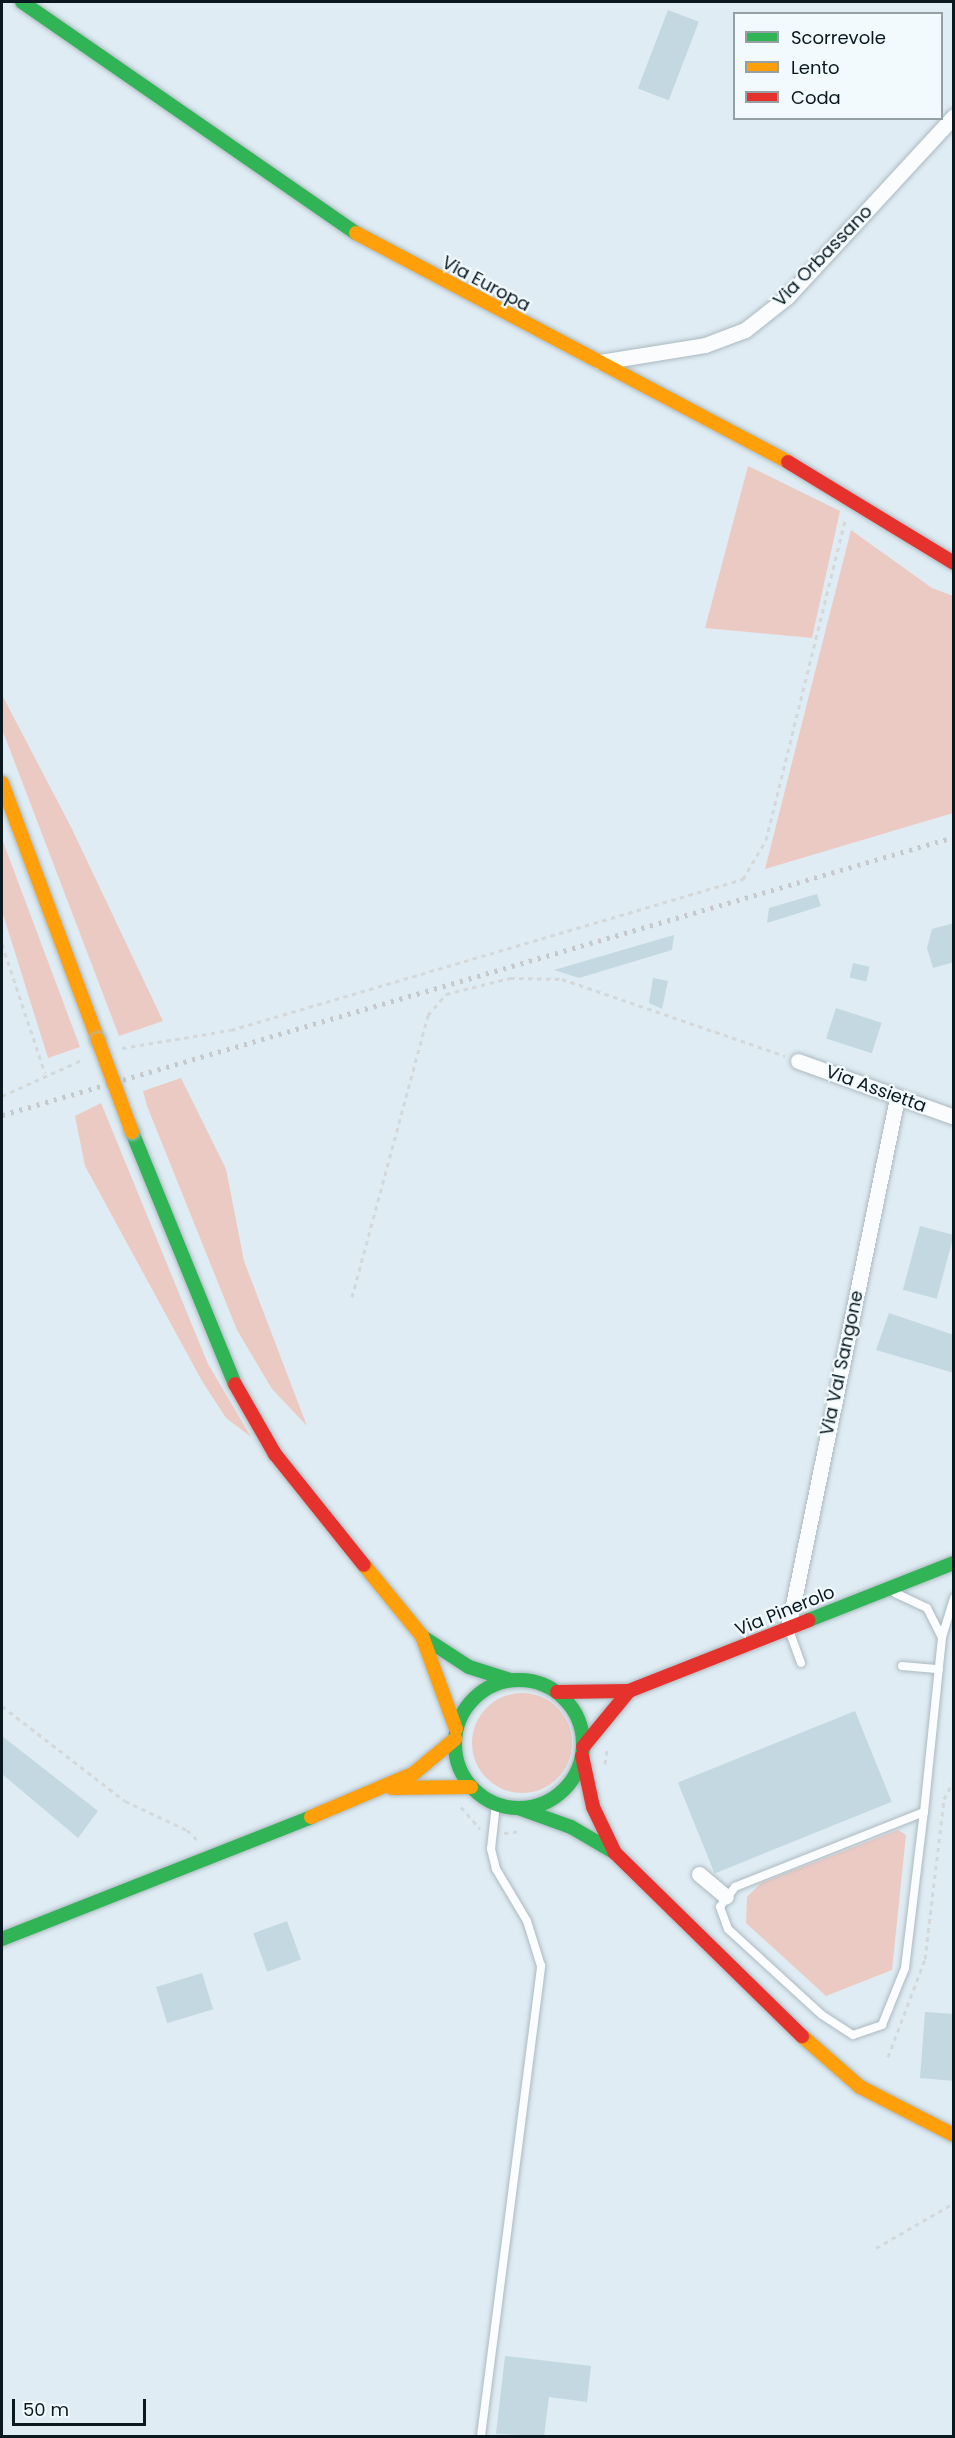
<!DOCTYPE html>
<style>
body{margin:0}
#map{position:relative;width:955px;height:2438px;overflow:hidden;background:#dfecf3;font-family:Poppins,sans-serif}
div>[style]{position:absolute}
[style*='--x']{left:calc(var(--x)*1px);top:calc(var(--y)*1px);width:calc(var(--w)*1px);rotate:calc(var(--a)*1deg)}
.green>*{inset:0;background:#eccac4}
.round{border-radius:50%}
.building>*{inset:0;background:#c4d8e2;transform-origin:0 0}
.path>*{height:3px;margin-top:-1.5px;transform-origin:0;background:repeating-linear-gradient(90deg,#d3d8da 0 4.5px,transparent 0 9px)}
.roads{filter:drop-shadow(0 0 2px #acb9c0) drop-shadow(0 0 2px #acb9c0)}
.lane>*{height:8px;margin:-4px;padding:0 4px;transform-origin:4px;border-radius:4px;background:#fafcfd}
.street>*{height:15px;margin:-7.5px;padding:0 7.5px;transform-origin:7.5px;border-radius:7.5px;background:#fafcfd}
.fast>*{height:14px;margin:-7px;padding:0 7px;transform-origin:7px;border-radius:7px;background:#30b455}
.fast>.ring{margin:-7px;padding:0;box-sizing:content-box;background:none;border:14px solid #30b455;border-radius:50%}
.slow>*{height:14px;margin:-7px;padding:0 7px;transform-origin:7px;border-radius:7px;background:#ff9f0a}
.jam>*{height:14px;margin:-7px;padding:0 7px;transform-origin:7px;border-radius:7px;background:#e5322d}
.rail>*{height:4.5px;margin-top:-2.25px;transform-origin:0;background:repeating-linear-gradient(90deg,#c6c9cb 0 3px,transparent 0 9px)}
.bridges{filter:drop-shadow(0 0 2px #acb9c0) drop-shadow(0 0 2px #acb9c0)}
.slow-bridge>*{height:14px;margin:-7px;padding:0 7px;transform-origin:7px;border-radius:7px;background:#ff9f0a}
span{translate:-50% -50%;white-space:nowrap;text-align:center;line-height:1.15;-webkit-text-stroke:4.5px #f2fafe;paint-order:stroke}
.street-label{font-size:18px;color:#09191f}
.frame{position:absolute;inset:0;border:3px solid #09191f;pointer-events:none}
.legend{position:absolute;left:733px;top:12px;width:210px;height:108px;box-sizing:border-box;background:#f2fafe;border:2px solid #95a0a5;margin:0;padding:8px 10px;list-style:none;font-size:18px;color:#09191f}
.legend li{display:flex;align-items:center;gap:12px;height:30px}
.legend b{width:30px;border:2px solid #95a0a5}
.scale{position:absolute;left:12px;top:2399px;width:134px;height:27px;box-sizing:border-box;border:3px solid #09191f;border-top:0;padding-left:8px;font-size:18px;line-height:21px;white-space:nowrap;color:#09191f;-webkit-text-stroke:4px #f2fafe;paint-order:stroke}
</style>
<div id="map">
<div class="green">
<div style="clip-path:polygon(748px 466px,840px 511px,812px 638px,705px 628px)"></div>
<div style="clip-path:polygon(851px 530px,932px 588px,953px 596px,953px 813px,765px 869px)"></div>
<div style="clip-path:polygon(2px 695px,71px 827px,163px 1021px,119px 1036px,2px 729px)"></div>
<div style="clip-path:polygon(2px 839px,80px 1047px,48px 1058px,2px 911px)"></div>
<div style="clip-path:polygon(181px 1078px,226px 1169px,244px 1261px,307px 1426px,272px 1389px,237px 1330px,147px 1106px,143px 1091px)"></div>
<div style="clip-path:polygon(101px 1103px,208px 1364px,251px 1437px,226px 1418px,202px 1381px,85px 1166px,75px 1116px)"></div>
<div class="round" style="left:472px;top:1693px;width:100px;height:100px"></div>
<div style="clip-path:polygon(898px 1830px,906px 1835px,892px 1970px,826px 1996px,746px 1923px,747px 1897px,761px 1883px)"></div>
</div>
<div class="building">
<div style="left:668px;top:10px;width:33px;height:84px;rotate:21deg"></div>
<div style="clip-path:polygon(817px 894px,821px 906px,767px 923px,769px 908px)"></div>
<div style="clip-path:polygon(954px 923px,954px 962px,933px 968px,927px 948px,932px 929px)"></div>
<div style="clip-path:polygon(674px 935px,672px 950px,579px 978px,554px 970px)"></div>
<div style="left:853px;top:963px;width:17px;height:15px;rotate:13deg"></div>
<div style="clip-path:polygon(653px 978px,668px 981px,662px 1009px,649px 1003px)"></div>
<div style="left:836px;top:1008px;width:48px;height:32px;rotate:18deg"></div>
<div style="left:920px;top:1226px;width:35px;height:66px;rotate:15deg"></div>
<div style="clip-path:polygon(889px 1313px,954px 1335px,954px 1373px,876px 1350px)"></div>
<div style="left:855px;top:1711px;width:98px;height:191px;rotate:68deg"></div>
<div style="clip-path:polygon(2px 1736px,98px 1811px,78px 1838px,2px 1774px)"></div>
<div style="left:287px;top:1921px;width:41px;height:36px;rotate:70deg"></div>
<div style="left:202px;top:1973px;width:38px;height:48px;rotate:73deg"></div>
<div style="clip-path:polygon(925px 2012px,954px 2014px,954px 2081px,920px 2078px)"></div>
<div style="clip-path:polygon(505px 2356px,591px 2366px,587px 2402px,549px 2397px,544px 2436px,496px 2434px)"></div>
</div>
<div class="path">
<div style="--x:2;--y:944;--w:136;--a:71.6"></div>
<div style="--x:122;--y:1048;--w:110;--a:-9.4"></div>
<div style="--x:231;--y:1030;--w:534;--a:-16.43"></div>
<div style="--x:743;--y:879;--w:45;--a:-59.5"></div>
<div style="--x:766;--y:840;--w:329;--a:-76.1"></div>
<div style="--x:2;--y:1096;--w:90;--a:-24.3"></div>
<div style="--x:352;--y:1297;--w:292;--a:-74.9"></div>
<div style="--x:428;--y:1015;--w:28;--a:-49"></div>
<div style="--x:446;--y:994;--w:66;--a:-14"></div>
<div style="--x:510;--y:978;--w:52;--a:1.1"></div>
<div style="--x:562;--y:979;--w:236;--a:19"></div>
<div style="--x:2;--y:1706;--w:155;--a:37.7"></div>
<div style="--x:125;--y:1801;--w:68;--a:25.1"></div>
<div style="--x:187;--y:1830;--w:16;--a:45"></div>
<div style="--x:605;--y:1764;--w:15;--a:-82"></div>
<div style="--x:461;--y:1807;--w:29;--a:49"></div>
<div style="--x:504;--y:1833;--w:17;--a:-7"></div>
<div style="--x:888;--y:2057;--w:105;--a:-69.3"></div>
<div style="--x:925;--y:1959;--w:161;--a:-83.2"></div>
<div style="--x:944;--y:1799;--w:21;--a:-62"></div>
<div style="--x:876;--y:2248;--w:90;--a:-30"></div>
</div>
<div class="roads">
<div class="lane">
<div style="--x:895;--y:1593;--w:35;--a:25"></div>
<div style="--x:927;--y:1608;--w:33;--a:63"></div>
<div style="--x:942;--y:1637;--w:41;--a:-72.9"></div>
<div style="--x:789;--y:1630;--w:35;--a:70"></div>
<div style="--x:902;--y:1666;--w:37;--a:5"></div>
<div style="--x:924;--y:1812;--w:203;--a:158.4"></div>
<div style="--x:735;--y:1887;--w:25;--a:127"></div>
<div style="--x:720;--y:1907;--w:23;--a:70"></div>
<div style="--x:728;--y:1929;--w:127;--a:42.5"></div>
<div style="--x:822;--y:2015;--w:37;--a:33"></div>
<div style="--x:853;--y:2035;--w:31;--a:-19"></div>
<div style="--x:882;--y:2025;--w:61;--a:-68"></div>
<div style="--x:905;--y:1968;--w:157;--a:-83.1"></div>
<div style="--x:924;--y:1812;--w:176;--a:-84.1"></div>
<div style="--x:481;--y:2436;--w:474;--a:-82.7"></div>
<div style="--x:541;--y:1966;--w:47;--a:-107.3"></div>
<div style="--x:527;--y:1921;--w:61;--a:-120.8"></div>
<div style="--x:496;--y:1869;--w:21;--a:-104"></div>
<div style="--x:491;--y:1849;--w:45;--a:-83.7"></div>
</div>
<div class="street">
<div style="--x:600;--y:362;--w:106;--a:-9.2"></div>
<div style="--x:705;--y:345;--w:43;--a:-20.6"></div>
<div style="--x:745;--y:330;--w:53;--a:-38.2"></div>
<div style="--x:787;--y:297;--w:246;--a:-47.3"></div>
<div style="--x:798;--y:1061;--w:166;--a:19.7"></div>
<div style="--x:788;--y:1629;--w:542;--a:-78.4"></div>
<div style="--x:699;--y:1874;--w:35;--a:40"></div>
</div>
<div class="fast">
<div style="--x:22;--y:2;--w:406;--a:34.7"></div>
<div style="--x:132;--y:1132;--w:272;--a:67.8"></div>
<div style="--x:809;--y:1620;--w:156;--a:-21.5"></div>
<div style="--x:426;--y:1639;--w:51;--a:33.1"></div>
<div style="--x:469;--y:1667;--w:43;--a:17.6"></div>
<div class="ring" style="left:455px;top:1680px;width:114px;height:114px"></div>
<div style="--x:518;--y:1808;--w:56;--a:19.7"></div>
<div style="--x:571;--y:1827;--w:50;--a:30.2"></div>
<div style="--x:2;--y:1939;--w:332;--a:-21.5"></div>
</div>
<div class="slow">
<div style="--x:356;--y:233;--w:489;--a:27.9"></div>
<div style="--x:2;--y:783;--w:274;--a:69.5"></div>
<div style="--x:364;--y:1565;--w:92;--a:50.8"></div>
<div style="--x:422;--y:1636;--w:99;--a:69.9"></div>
<div style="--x:392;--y:1788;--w:79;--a:-0.7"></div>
<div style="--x:311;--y:1817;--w:111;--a:-22.9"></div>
<div style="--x:413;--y:1774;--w:55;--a:-39.8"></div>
<div style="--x:802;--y:2036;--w:77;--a:41.3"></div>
<div style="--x:860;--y:2087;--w:106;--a:27.1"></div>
</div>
<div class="jam">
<div style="--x:788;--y:462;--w:194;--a:31.3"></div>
<div style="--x:235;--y:1384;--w:81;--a:60.3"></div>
<div style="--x:275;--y:1454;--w:142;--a:51.3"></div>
<div style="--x:557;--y:1692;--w:72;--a:-0.8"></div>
<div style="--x:629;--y:1691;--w:193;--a:-21.5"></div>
<div style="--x:583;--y:1747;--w:72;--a:-50.6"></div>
<div style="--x:582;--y:1756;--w:52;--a:77.8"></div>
<div style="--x:593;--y:1807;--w:51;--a:64.4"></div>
<div style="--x:615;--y:1853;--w:262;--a:44.4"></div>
</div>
</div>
<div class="rail">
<div style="--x:2;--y:1115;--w:992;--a:-16.28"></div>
</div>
<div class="bridges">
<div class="slow-bridge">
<div style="--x:98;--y:1040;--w:98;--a:69.7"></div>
</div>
</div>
<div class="street-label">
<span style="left:823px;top:256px;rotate:-46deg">Via Orbassano</span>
<span style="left:486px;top:284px;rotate:28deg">Via Europa</span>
<span style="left:876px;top:1089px;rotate:20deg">Via Assietta</span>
<span style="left:842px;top:1363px;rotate:-78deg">Via Val Sangone</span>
<span style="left:785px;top:1611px;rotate:-22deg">Via Pinerolo</span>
</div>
<div class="frame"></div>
<ul class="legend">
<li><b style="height:8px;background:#30b455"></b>Scorrevole</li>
<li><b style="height:8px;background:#ff9f0a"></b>Lento</li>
<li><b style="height:8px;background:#e5322d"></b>Coda</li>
</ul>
<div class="scale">50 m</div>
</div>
